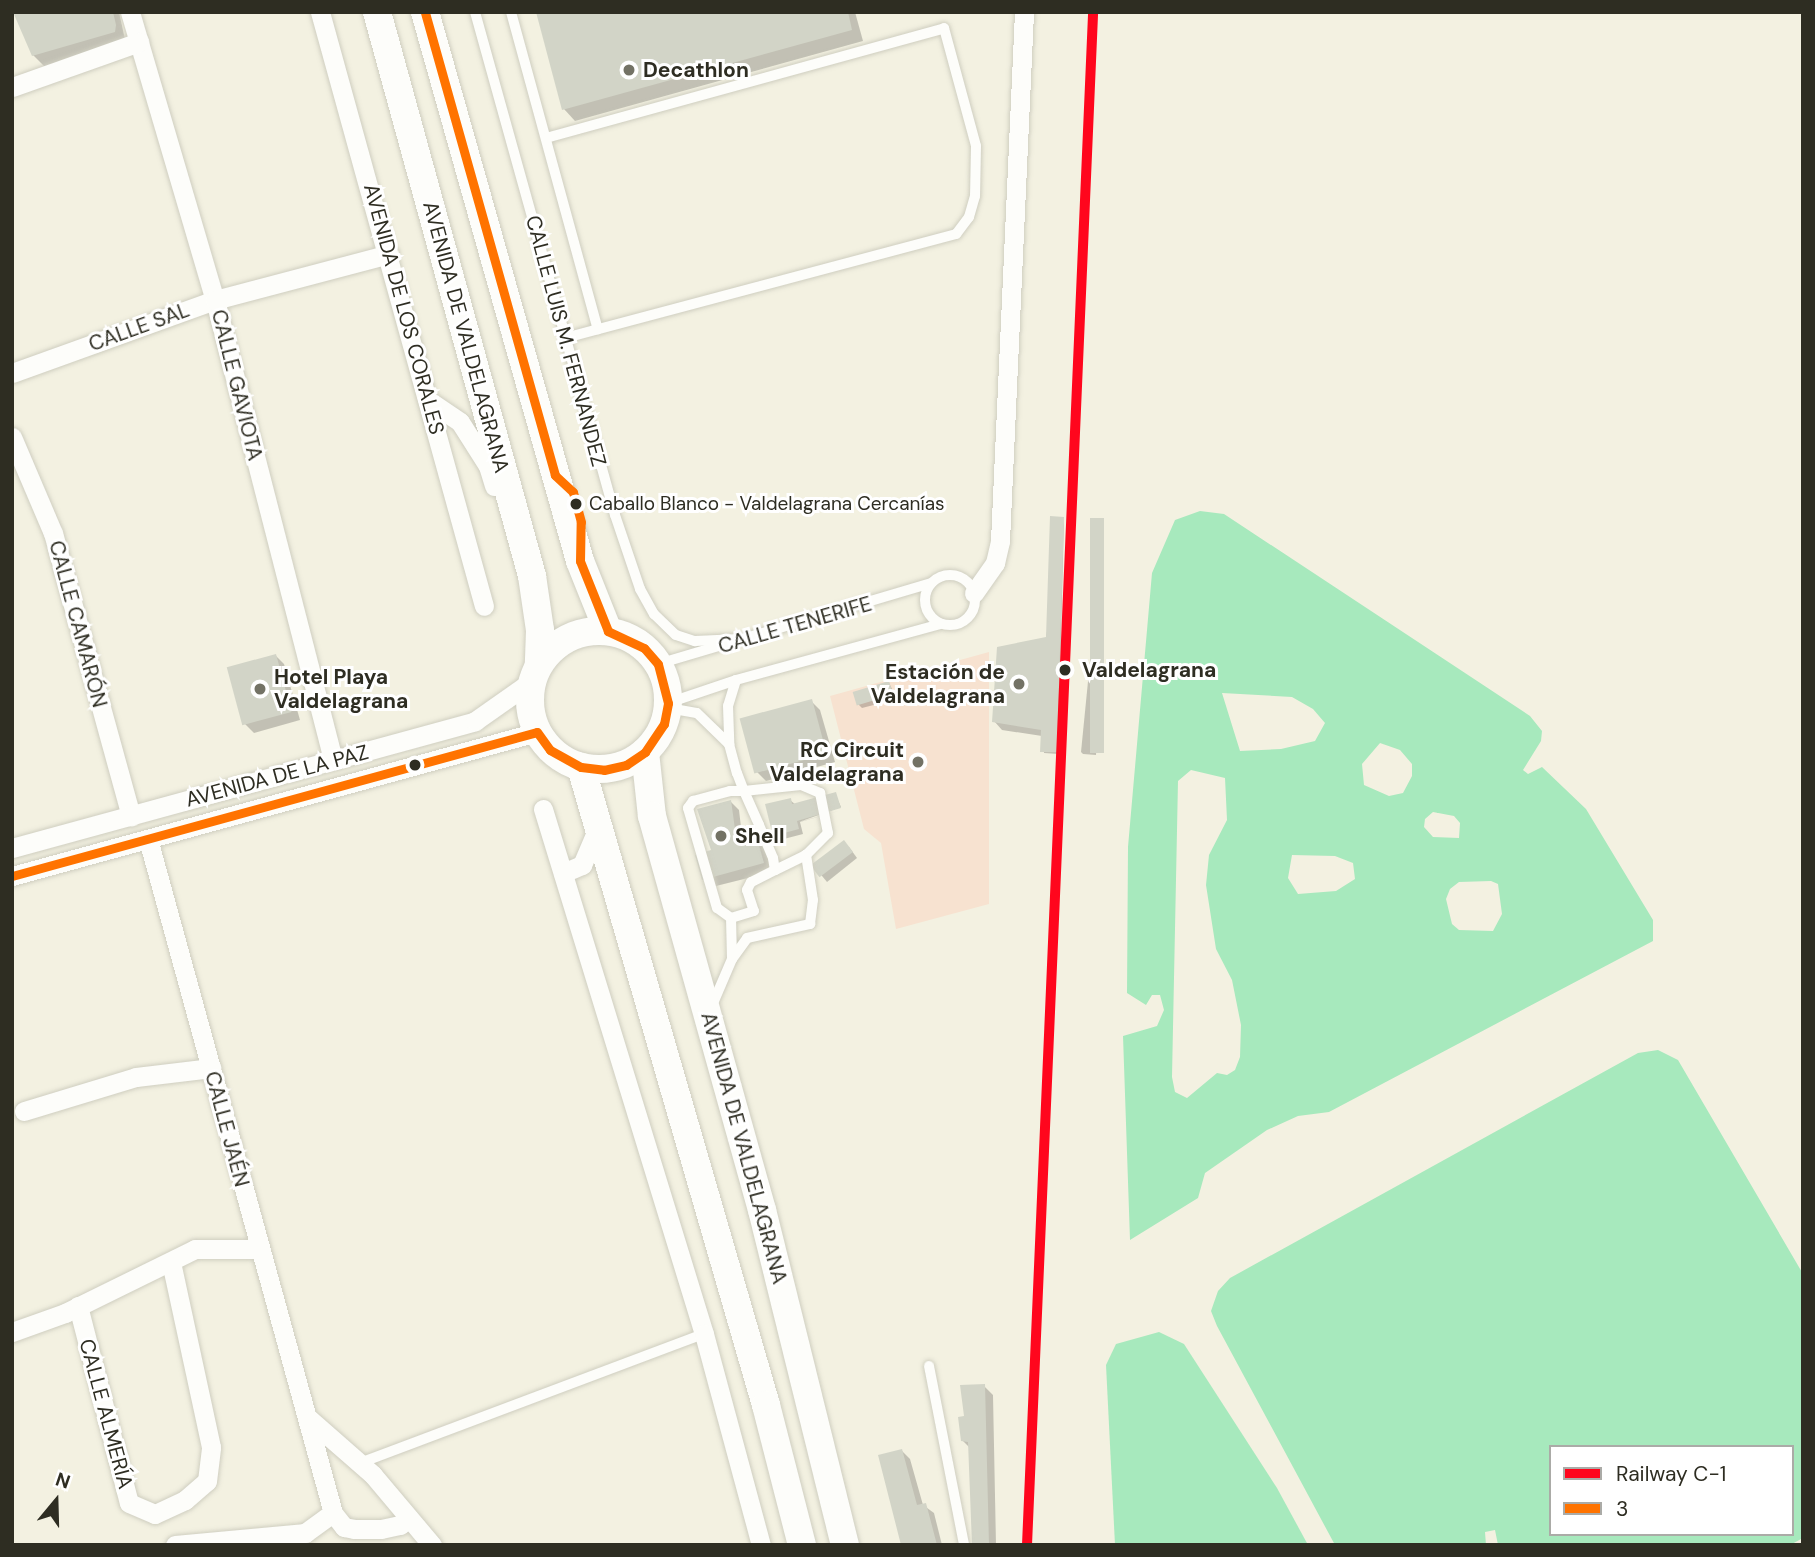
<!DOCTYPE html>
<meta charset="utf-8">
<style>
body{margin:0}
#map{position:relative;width:1815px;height:1557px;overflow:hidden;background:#f3f1e1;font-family:"DM Sans",sans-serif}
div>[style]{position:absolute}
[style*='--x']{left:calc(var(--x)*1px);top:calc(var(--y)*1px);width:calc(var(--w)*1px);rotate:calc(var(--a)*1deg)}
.green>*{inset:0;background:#f7e2d0}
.water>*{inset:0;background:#a7e9bd}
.shadow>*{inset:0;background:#0003}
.building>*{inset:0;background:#d2d4c7;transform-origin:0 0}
.roads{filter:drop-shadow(0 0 2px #cfcec0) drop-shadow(0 0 2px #cfcec0)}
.lane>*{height:10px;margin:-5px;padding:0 5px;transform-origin:5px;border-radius:5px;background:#fdfdfa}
.lane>.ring{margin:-5px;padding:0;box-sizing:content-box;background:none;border:10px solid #fdfdfa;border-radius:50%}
.street>*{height:19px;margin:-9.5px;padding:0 9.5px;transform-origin:9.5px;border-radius:9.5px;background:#fdfdfa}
.secondary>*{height:28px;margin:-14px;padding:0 14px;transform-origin:14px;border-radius:14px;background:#fdfdfa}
.secondary>.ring{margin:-14px;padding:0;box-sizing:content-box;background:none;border:28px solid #fdfdfa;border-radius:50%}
.bus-1>*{height:9px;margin:-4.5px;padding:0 4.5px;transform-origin:4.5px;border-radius:4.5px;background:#ff7300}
.rail-1>*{height:10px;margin:-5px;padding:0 5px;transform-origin:5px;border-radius:5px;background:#ff061d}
.dots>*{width:19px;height:19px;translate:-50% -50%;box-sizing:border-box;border:4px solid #fff;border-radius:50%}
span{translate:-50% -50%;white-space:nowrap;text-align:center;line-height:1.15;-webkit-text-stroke:6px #fff;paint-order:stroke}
.bus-label{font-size:19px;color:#2e2d22}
.left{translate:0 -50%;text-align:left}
.poi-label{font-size:21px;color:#2e2d22;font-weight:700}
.right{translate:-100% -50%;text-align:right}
.street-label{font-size:21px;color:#2e2d22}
.stop-label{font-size:21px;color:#2e2d22;font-weight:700}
.frame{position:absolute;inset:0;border:14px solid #2e2d22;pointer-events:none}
.legend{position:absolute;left:1549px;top:1445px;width:245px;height:91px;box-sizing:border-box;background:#fff;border:2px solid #ababa7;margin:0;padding:9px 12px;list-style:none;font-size:21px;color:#2e2d22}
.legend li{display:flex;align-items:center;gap:14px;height:35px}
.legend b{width:35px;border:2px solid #ababa7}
.north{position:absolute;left:21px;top:1466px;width:70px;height:70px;-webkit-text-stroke:5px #fff;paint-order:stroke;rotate:19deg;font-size:19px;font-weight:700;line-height:28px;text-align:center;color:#2e2d22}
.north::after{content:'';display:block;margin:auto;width:24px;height:32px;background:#2e2d22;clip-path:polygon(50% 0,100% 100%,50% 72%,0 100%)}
</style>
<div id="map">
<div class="green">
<div style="clip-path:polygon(989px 652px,989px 904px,896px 929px,881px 843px,864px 829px,830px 696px)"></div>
</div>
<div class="water">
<div style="clip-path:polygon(evenodd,1200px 511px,1224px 514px,1530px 716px,1542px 731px,1541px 741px,1523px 770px,1528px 774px,1542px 767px,1586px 809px,1653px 920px,1653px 941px,1329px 1112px,1298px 1116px,1267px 1130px,1205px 1173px,1198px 1198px,1130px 1240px,1123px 1036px,1157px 1026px,1164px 1010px,1160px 995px,1152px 995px,1146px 1005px,1127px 993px,1128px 847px,1152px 573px,1175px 520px,1200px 511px,1222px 693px,1292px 697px,1313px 709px,1325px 723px,1315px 741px,1281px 749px,1240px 751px,1222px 693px,1200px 511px,1380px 743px,1400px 750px,1412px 764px,1412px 776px,1403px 793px,1389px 796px,1364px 785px,1362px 764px,1380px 743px,1200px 511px,1191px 770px,1225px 778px,1227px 820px,1209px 855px,1206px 885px,1216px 949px,1232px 980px,1241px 1025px,1240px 1057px,1235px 1070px,1227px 1075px,1217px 1073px,1187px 1098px,1175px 1092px,1172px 1077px,1178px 781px,1191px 770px,1200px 511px,1433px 812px,1454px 816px,1460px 823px,1459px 838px,1433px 837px,1424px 827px,1425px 819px,1433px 812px,1200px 511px,1292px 855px,1335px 856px,1353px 863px,1355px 879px,1336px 891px,1298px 894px,1288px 878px,1292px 855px,1200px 511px,1491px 881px,1498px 884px,1502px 914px,1493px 931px,1459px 930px,1452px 924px,1446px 899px,1450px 889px,1459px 882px,1491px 881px)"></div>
<div style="clip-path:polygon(evenodd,1658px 1050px,1678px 1060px,1803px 1274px,1803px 1538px,1790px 1545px,1498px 1545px,1495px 1530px,1485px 1532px,1486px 1545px,1335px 1545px,1217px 1326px,1211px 1311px,1218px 1291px,1230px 1278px,1638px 1053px,1658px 1050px,1551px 1447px,1792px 1447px,1792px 1534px,1551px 1534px,1551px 1447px)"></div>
<div style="clip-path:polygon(1159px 1332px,1184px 1344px,1277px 1488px,1308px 1545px,1115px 1545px,1106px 1365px,1116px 1344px)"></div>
</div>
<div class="shadow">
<div style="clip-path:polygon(15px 12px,119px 12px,126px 44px,45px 67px,33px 55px)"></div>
<div style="clip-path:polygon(538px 12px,855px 12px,863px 41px,575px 121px,564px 109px)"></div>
<div style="clip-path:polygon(1064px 519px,1058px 754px,1044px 753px,1042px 736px,1002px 730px,994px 721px,1046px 638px)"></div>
<div style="clip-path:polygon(1104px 520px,1096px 755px,1083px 754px,1081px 752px)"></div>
<div style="clip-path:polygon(276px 656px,284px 664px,300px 720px,254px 733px,245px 724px)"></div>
<div style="clip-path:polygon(889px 683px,897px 699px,862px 708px,857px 703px)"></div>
<div style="clip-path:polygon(811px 701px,820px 710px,835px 762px,766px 781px,757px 772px)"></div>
<div style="clip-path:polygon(835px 794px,841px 807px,799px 822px,842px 810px,800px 822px,803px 834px,780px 840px,775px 835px,790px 800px,796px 805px)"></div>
<div style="clip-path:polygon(731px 802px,739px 810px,743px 844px,757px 840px,765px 849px,772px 872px,712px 887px,713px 852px)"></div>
<div style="clip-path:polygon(849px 847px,857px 858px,827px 882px,813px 865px)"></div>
<div style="clip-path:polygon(984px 1386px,993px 1395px,996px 1545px,973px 1545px,970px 1448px,962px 1440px,966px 1418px)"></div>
<div style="clip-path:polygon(902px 1451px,910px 1459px,923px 1505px,934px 1513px,942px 1545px,903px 1545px)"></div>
</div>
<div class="building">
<div style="clip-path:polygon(13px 12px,113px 12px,116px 25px,115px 32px,32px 56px)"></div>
<div style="clip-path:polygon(536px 12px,848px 12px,852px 30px,562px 110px)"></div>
<div style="clip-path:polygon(1050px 516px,1064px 517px,1057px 752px,1040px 752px,1041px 730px,992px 722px,997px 647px,1046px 637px)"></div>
<div style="left:1090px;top:518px;width:14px;height:235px"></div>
<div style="left:276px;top:654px;width:60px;height:51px;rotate:75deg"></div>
<div style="left:889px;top:681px;width:14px;height:38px;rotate:73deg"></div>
<div style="left:812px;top:699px;width:57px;height:75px;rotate:75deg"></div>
<div style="clip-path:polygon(836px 792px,841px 808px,797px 821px,799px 829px,773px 836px,765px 804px,791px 798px,792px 804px)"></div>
<div style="clip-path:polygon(731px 800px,737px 844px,757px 838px,764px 863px,702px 880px,695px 855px,711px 850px,697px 809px)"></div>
<div style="left:844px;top:840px;width:15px;height:42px;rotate:53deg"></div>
<div style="clip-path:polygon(985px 1384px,989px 1545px,972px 1545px,968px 1442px,961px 1441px,958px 1417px,964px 1416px,960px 1385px)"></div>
<div style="clip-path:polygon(902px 1449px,917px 1505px,926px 1503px,937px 1545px,901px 1545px,878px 1455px)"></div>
</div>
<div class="roads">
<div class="lane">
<div style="--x:475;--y:12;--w:522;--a:74.45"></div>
<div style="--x:615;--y:515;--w:78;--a:71.3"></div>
<div style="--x:640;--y:589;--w:29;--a:61"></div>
<div style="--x:654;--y:614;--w:30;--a:44"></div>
<div style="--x:676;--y:635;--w:20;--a:18"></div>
<div style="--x:695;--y:641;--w:45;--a:-2.5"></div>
<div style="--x:511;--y:12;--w:329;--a:74.7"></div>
<div style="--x:546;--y:138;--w:413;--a:-15.4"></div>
<div style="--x:944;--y:28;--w:122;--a:74.8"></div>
<div style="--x:976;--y:146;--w:50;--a:91.1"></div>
<div style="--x:975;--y:196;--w:22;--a:106"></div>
<div style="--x:969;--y:217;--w:21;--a:127"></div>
<div style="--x:956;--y:234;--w:404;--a:165.1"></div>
<div class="ring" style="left:925px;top:575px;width:40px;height:40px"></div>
<div style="--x:658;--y:664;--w:285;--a:-16.5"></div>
<div style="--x:736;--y:680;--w:27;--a:107"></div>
<div style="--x:728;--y:706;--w:38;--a:88"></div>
<div style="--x:729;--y:744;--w:30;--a:75"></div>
<div style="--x:737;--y:773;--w:19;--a:69"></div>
<div style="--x:744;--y:791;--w:37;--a:66"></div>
<div style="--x:759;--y:825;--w:36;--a:67"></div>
<div style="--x:773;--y:858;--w:12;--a:81"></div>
<div style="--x:775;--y:870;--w:27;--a:153"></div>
<div style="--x:751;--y:882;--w:9;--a:117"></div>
<div style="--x:747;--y:890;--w:22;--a:72"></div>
<div style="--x:754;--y:911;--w:24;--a:163"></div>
<div style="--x:731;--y:918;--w:17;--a:-144"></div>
<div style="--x:717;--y:908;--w:104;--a:-106.2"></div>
<div style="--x:688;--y:808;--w:9;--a:-54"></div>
<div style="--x:693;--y:801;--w:38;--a:-15"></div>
<div style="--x:730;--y:791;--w:14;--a:0"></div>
<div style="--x:744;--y:791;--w:57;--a:-6"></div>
<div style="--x:801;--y:785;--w:21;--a:23"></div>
<div style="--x:820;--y:793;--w:41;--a:78.7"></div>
<div style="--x:828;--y:833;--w:31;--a:135"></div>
<div style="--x:806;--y:855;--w:34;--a:154"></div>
<div style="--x:668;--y:703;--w:72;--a:-18.7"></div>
<div style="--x:736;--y:680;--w:213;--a:-15.3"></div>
<div style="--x:668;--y:708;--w:29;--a:10"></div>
<div style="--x:697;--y:713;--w:45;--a:44.1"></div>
<div style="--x:731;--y:918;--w:41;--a:88.6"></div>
<div style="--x:711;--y:1008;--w:53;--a:-66.8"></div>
<div style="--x:732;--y:959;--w:26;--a:-54"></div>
<div style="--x:747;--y:938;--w:65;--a:-12.5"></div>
<div style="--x:810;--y:924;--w:24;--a:-83"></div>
<div style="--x:813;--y:900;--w:46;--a:-98.8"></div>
<div style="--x:929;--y:1366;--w:182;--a:78.9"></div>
<div style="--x:360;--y:1463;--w:367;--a:-20.6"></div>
</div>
<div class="street">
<div style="--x:130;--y:12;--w:300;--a:73.6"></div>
<div style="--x:215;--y:300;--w:475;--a:75.6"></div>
<div style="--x:320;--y:12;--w:616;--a:74.57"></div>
<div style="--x:12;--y:87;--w:135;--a:-19.5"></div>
<div style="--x:12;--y:373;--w:216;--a:-19.8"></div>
<div style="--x:215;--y:300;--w:180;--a:-14.8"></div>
<div style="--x:429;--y:401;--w:37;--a:34"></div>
<div style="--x:460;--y:422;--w:52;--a:57.5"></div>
<div style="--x:488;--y:466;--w:21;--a:73"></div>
<div style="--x:12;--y:437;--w:104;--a:66.9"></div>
<div style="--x:53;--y:533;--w:294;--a:74.6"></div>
<div style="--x:974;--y:593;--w:37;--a:-55"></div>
<div style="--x:995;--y:563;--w:23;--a:-77"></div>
<div style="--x:1000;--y:541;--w:530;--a:-87.4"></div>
<div style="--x:543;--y:809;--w:549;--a:72.95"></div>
<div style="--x:704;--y:1334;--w:219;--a:74.9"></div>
<div style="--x:148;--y:839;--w:699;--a:74.65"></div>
<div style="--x:333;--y:1513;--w:18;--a:52"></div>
<div style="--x:344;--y:1527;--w:10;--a:11"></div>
<div style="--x:354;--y:1529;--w:27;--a:0"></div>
<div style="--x:381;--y:1529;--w:19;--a:-12"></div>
<div style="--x:400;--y:1525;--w:11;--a:-41"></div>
<div style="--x:12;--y:848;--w:480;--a:-15.3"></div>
<div style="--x:475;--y:721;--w:70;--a:-35.1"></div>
<div style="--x:563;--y:873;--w:21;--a:-23"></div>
<div style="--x:582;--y:865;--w:39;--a:-67"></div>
<div style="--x:12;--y:876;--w:544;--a:-15.34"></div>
<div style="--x:24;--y:1111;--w:117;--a:-16.9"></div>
<div style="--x:136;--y:1077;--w:76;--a:-6.8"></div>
<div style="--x:78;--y:1306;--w:203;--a:75.5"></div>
<div style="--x:129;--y:1503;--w:28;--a:23"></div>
<div style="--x:155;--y:1514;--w:33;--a:-25"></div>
<div style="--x:185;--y:1500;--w:29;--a:-41"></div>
<div style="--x:207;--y:1481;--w:34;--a:-83"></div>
<div style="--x:211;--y:1447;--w:189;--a:-102.2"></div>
<div style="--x:12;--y:1332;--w:56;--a:-19.7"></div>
<div style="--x:65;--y:1313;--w:145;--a:-26.2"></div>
<div style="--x:195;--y:1249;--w:65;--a:0"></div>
<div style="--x:308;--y:1418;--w:86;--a:41.2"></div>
<div style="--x:373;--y:1475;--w:92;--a:49.9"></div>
<div style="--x:175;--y:1545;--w:131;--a:-5.3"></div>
<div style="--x:305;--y:1533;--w:34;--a:-36"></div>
</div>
<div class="secondary">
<div style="--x:377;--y:12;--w:585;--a:74.63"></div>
<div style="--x:532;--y:576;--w:55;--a:81.6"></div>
<div style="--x:540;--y:630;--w:34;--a:92"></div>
<div style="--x:425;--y:12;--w:570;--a:74.23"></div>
<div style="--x:580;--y:561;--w:75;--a:68.2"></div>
<div class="ring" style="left:530px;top:631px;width:110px;height:110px"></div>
<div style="--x:645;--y:752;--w:64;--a:83.8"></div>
<div style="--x:652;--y:816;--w:409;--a:74.4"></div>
<div style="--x:762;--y:1210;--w:345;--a:76.1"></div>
<div style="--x:581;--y:767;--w:664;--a:73.83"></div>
<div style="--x:766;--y:1405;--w:145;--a:75.6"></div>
</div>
</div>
<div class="bus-1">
<div style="--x:12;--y:876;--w:544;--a:-15.34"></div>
<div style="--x:537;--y:732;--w:22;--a:54"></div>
<div style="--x:550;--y:750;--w:35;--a:29"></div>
<div style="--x:581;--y:767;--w:23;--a:7"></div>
<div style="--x:604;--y:770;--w:23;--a:-13"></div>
<div style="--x:626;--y:765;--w:23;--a:-34"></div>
<div style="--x:645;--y:752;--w:34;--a:-56"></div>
<div style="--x:664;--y:724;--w:21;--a:-79"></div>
<div style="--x:668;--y:703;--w:40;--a:-104.4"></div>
<div style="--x:658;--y:664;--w:21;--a:-131"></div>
<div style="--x:644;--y:648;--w:40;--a:-155"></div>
<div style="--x:608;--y:631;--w:75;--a:-111.8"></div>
<div style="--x:580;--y:561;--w:39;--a:-89"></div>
<div style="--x:581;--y:522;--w:31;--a:-105"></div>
<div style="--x:573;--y:492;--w:25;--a:-137"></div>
<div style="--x:555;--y:475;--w:481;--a:-105.7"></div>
</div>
<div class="rail-1">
<div style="--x:1027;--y:1545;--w:1534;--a:-87.53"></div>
</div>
<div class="dots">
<div style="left:629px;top:70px;background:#737265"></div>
<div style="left:576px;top:504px;background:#2e2d22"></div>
<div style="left:1065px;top:670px;background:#2e2d22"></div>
<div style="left:1019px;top:684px;background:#737265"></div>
<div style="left:260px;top:689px;background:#737265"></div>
<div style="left:918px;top:762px;background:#737265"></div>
<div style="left:415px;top:765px;background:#2e2d22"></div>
<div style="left:721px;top:836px;background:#737265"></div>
</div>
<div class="bus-label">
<span class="left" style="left:589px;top:504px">Caballo Blanco - Valdelagrana Cercanías</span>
</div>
<div class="poi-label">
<span class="left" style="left:643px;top:70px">Decathlon</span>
<span class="right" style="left:1005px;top:684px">Estación de<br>Valdelagrana</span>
<span class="left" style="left:274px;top:689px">Hotel Playa<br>Valdelagrana</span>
<span class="right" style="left:904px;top:762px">RC Circuit<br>Valdelagrana</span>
<span class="left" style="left:735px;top:836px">Shell</span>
</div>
<div class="street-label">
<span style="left:404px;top:309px;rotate:75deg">AVENIDA DE LOS CORALES</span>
<span style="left:139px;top:327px;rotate:-20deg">CALLE SAL</span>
<span style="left:466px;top:337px;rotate:75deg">AVENIDA DE VALDELAGRANA</span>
<span style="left:566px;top:341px;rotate:75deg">CALLE LUIS M. FERNANDEZ</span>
<span style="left:237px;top:385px;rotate:76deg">CALLE GAVIOTA</span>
<span style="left:78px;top:624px;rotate:75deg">CALLE CAMARÓN</span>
<span style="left:795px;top:625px;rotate:-16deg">CALLE TENERIFE</span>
<span style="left:277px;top:776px;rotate:-15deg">AVENIDA DE LA PAZ</span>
<span style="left:227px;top:1129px;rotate:75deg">CALLE JAÉN</span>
<span style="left:744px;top:1148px;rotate:75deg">AVENIDA DE VALDELAGRANA</span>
<span style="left:106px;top:1414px;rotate:75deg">CALLE ALMERÍA</span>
</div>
<div class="stop-label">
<span class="left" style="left:1082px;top:670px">Valdelagrana</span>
</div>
<div class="frame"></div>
<ul class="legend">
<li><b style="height:9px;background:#ff061d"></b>Railway C-1</li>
<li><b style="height:9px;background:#ff7300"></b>3</li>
</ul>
<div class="north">N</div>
</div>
